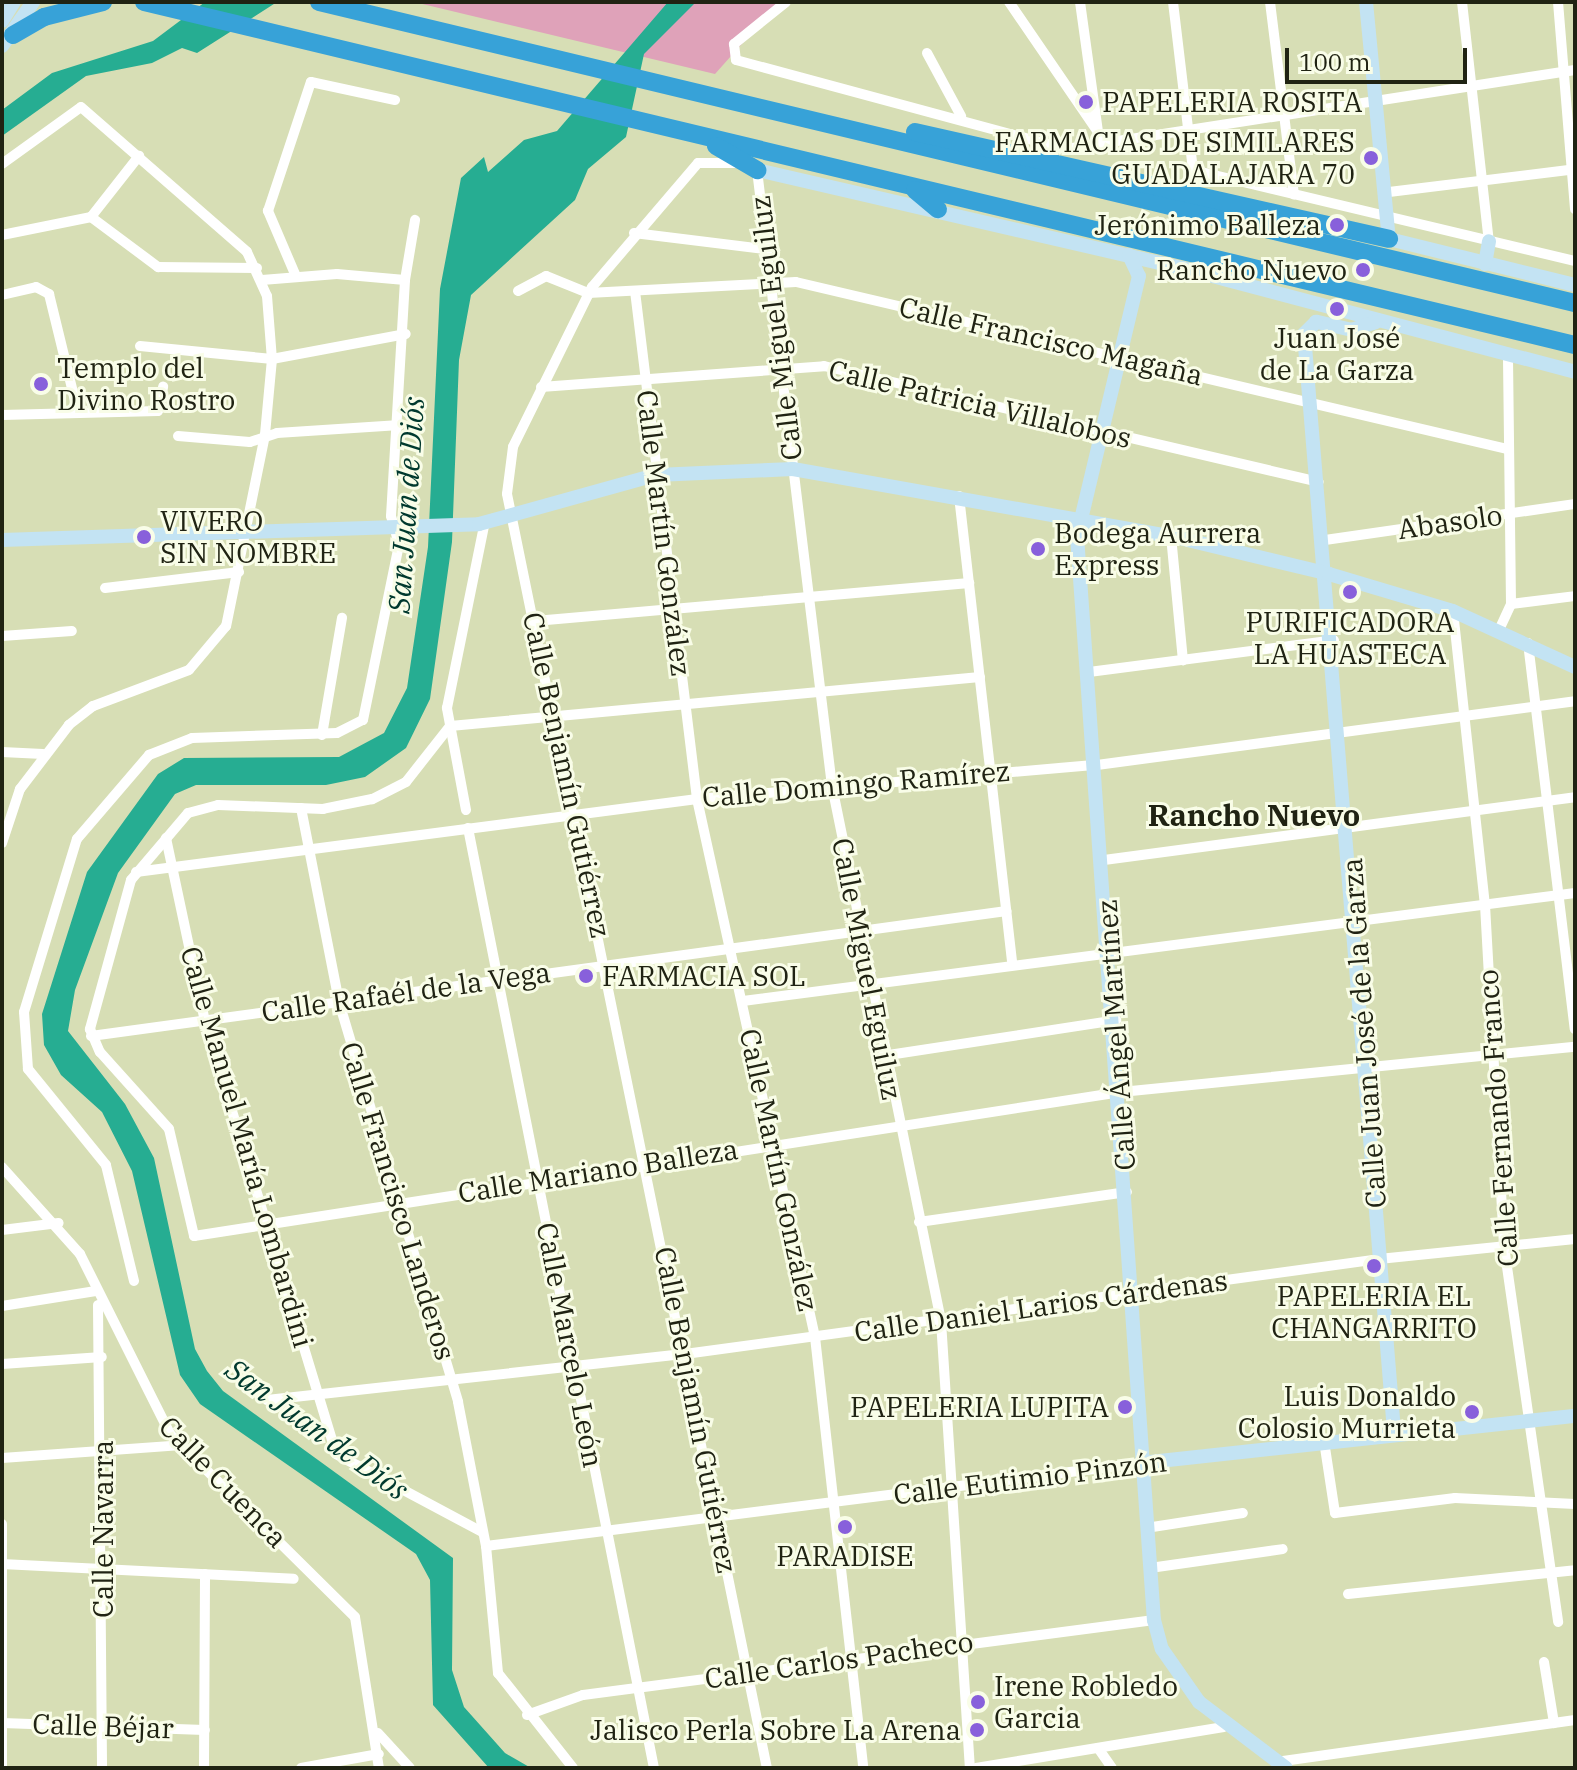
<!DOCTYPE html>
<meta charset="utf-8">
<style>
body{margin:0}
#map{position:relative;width:1577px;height:1770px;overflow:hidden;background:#d7deb5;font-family:"IBM Plex Serif",serif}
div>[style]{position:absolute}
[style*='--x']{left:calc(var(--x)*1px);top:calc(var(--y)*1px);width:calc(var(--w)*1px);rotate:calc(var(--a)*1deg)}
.green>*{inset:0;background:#dfa2b9}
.water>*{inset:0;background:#26ad92}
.street>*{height:10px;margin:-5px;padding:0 5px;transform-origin:5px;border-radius:5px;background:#fff}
.secondary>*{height:14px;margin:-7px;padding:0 7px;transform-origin:7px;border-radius:7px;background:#c3e3f3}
.highway>*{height:18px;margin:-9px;padding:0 9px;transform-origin:9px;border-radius:9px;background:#37a2d8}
.dots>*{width:22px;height:22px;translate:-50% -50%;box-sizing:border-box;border:4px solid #f9fde8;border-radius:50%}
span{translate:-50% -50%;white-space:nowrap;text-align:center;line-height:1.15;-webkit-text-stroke:6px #f9fde8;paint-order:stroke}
.poi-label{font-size:28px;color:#202313}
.left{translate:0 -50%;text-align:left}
.right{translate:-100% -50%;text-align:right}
.street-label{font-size:28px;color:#202313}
.water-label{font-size:30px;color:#00392e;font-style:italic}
.neighbourhood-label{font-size:30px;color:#202313;font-weight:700}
.frame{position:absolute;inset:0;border:4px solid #202313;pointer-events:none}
.scale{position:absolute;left:1285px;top:48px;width:182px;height:36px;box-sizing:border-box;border:4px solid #202313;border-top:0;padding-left:10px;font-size:24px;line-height:28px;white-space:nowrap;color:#202313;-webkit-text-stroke:6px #f9fde8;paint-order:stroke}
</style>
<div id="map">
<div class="green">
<div style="clip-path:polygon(414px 2px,779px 2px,715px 74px)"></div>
</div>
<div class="water">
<div style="clip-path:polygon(205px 2px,277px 2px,197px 53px,182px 48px,152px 63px,86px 76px,2px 136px,2px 110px,52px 73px,153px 41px)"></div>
<div style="clip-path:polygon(668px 2px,696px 2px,644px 54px,626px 137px,588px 169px,575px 200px,471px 295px,459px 360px,452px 542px,430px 699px,406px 748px,365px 777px,326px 785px,196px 785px,175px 794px,118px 873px,75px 990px,68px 1031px,125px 1104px,154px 1158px,195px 1349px,207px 1371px,223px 1391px,453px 1558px,452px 1670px,464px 1707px,505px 1753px,531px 1768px,489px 1768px,433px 1705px,430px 1580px,416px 1554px,200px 1404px,180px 1375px,132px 1171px,102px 1112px,61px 1075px,44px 1045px,42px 1014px,87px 872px,158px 774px,184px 758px,339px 757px,384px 733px,407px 688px,428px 547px,440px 289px,461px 178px,484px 157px,488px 172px,524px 140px,557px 131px)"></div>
</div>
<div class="street">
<div style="--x:786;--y:2;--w:67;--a:141.1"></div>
<div style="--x:734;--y:44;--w:16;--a:83"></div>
<div style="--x:736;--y:60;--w:342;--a:15.1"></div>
<div style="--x:1066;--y:149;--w:515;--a:-8.82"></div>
<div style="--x:1009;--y:2;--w:158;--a:55.6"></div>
<div style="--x:1080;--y:2;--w:146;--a:82.1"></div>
<div style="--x:1173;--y:2;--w:169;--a:83.2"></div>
<div style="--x:1193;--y:170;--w:393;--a:13.4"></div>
<div style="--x:1270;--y:2;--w:194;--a:82.9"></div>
<div style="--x:1462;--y:2;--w:241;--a:83.6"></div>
<div style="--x:1558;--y:2;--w:208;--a:85.3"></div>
<div style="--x:927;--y:53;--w:72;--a:61.6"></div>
<div style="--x:737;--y:163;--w:39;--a:180"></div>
<div style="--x:698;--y:163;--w:163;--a:130.5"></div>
<div style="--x:592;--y:287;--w:178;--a:116.3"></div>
<div style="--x:513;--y:447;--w:47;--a:97.3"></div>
<div style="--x:507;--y:494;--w:1300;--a:78.47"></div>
<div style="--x:2;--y:164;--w:97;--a:-35.8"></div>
<div style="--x:81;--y:107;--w:220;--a:41.1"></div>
<div style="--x:247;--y:252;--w:48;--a:65.6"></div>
<div style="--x:267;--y:296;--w:63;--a:85.5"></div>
<div style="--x:272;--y:359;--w:76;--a:95.3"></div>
<div style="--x:265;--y:435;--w:195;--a:101.5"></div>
<div style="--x:226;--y:626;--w:57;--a:130.1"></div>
<div style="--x:189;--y:670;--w:103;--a:159.4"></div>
<div style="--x:93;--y:706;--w:31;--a:142"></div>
<div style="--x:69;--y:725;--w:81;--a:127.4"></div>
<div style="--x:20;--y:789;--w:57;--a:108.4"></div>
<div style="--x:757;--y:170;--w:621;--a:83.06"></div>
<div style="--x:832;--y:786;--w:546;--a:78.48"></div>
<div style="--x:941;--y:1321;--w:448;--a:86.3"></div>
<div style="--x:1389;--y:192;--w:187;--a:-7"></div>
<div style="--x:91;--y:217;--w:84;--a:36.7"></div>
<div style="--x:158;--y:267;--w:99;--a:0.6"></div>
<div style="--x:91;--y:217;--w:78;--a:-51.8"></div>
<div style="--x:634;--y:233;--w:132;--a:7"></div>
<div style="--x:2;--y:235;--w:91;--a:-11.4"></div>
<div style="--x:295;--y:274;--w:69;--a:-113.2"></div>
<div style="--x:268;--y:211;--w:136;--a:-71.6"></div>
<div style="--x:311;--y:82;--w:86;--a:12.1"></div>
<div style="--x:262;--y:280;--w:75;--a:-4.6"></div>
<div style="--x:337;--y:274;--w:68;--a:5"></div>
<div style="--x:405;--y:280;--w:61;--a:-80.5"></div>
<div style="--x:518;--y:291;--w:32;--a:-28"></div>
<div style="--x:546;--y:276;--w:45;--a:22"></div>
<div style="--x:588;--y:293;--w:208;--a:-3"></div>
<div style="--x:796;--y:282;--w:730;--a:13.22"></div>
<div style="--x:635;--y:291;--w:512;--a:83.04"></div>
<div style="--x:697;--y:799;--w:551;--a:77.63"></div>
<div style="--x:815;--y:1337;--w:434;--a:83.6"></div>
<div style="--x:2;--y:295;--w:35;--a:-13"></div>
<div style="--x:36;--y:287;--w:15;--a:28"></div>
<div style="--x:49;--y:294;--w:122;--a:76.3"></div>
<div style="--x:140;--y:346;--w:133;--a:5.6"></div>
<div style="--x:272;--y:359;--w:136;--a:-10.6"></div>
<div style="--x:541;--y:387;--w:284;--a:-4.2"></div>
<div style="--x:824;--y:366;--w:508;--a:13.19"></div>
<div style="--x:2;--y:415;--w:156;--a:-1.5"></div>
<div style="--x:158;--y:411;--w:25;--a:-78"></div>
<div style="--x:178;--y:436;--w:72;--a:4.8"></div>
<div style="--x:250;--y:442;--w:28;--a:-18"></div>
<div style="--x:277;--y:433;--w:123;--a:-3.7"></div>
<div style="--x:959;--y:496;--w:470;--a:83.5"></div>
<div style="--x:1171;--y:536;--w:125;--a:84.5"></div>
<div style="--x:1325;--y:540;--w:253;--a:-8.2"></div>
<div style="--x:105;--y:588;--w:135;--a:-6.8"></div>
<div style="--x:1511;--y:604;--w:64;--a:-7.1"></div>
<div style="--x:1453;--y:611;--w:296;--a:83.8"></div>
<div style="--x:1485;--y:905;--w:342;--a:86.8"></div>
<div style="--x:1504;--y:1246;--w:380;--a:81.8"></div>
<div style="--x:535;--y:621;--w:436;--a:-5"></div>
<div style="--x:1499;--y:630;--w:29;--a:-65"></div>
<div style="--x:1511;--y:604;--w:249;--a:-90.7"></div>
<div style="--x:2;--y:636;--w:70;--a:-4.1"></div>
<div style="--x:1528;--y:643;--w:389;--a:83.1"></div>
<div style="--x:1089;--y:672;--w:247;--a:-7.4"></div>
<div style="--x:980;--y:677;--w:532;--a:174.72"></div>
<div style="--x:450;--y:726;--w:71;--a:128.2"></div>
<div style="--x:406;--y:782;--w:38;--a:153"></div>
<div style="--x:372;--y:799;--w:50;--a:168.5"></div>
<div style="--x:323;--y:809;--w:105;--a:-177.8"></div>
<div style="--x:218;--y:805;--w:31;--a:165"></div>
<div style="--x:188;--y:813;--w:88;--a:130.4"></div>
<div style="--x:131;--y:880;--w:155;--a:105.4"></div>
<div style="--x:90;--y:1029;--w:25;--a:67"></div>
<div style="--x:100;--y:1052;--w:103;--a:48.1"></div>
<div style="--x:169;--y:1129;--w:110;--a:76.8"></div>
<div style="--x:194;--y:1236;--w:938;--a:-8.83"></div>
<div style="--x:1121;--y:1092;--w:456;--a:-5.7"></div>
<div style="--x:322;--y:735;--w:119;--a:-80.3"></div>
<div style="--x:2;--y:752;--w:41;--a:2.8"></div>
<div style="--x:301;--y:808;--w:198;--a:78.9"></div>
<div style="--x:339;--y:1002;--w:417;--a:73.4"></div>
<div style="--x:458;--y:1402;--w:147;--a:79"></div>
<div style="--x:486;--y:1546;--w:128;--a:84.6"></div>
<div style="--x:498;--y:1673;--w:121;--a:51.7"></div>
<div style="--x:466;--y:810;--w:104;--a:-100.6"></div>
<div style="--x:447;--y:708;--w:190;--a:-78.5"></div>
<div style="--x:468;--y:828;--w:958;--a:78.81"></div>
<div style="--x:166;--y:838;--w:188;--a:78"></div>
<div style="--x:205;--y:1022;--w:451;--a:73.1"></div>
<div style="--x:336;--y:1454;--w:166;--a:28.1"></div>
<div style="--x:1104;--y:860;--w:475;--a:-7.6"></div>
<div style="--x:136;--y:872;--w:566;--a:-7.41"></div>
<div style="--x:697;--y:799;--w:401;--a:-4.9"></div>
<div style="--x:1097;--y:765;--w:482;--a:-7.6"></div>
<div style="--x:743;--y:1001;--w:839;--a:-7.4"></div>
<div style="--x:91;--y:1036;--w:924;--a:-7.77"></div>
<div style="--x:882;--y:1056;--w:237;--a:-8.7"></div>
<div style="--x:2;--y:1167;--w:117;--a:48.1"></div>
<div style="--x:80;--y:1254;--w:201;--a:63.4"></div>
<div style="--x:170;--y:1434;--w:260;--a:44.7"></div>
<div style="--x:355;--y:1617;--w:153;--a:81"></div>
<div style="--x:919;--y:1222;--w:210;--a:-8.2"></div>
<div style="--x:2;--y:1230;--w:57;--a:-7"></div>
<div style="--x:134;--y:1281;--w:119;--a:-103.6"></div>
<div style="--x:106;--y:1165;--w:124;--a:-129.1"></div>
<div style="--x:28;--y:1069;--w:57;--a:-94"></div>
<div style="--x:24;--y:1012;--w:181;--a:-73"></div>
<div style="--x:77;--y:839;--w:111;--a:-49.4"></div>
<div style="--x:149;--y:755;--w:46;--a:-21.6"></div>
<div style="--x:192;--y:738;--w:145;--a:-2"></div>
<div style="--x:337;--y:733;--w:29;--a:-27"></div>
<div style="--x:363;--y:720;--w:180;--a:-78.4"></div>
<div style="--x:399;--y:544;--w:29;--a:-106"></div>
<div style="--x:391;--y:516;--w:236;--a:-86.6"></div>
<div style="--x:98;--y:1305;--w:463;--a:89.5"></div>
<div style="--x:2;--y:1306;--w:95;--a:-9.1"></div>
<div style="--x:2;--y:1364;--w:100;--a:-4"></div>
<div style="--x:267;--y:1400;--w:421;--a:-6.3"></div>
<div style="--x:685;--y:1354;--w:700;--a:-7.79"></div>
<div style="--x:1379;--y:1259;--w:197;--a:-5.8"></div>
<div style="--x:1324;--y:1441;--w:73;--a:81.3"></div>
<div style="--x:1335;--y:1513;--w:121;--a:-7.1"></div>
<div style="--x:1455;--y:1498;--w:120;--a:2.9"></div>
<div style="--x:2;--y:1458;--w:180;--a:-4.1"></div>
<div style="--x:2;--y:1524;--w:244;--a:90"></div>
<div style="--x:1146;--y:1528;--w:98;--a:-8.8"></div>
<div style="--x:486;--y:1546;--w:660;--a:-7.22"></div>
<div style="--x:2;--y:1564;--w:292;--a:2.9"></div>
<div style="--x:1150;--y:1568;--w:134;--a:-8.1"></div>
<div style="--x:1348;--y:1594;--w:228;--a:-6"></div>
<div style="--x:1544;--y:1662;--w:62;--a:80.7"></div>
<div style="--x:527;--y:1715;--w:59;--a:-19.7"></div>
<div style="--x:583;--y:1695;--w:576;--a:-7.48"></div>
<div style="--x:2;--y:1723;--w:203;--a:2"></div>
<div style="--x:378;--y:1733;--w:47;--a:47.6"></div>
<div style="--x:1098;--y:1748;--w:24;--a:55"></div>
<div style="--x:1276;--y:1762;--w:302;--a:-8"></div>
<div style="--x:204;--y:1768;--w:194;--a:-89.7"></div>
<div style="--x:301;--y:1768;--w:79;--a:-10.2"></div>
<div style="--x:976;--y:1768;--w:251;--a:-9.4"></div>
</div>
<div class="secondary">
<div style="--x:1366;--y:2;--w:238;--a:84.5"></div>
<div style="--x:1389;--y:239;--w:192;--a:13.9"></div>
<div style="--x:2;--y:21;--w:22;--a:-58"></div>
<div style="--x:2;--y:46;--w:54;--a:-54.8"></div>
<div style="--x:757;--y:170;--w:436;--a:13"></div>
<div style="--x:1182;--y:268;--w:407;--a:14.8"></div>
<div style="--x:1129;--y:255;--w:23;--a:65"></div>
<div style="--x:1139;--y:276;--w:267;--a:103.4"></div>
<div style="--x:1077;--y:536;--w:1087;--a:85.94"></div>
<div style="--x:1154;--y:1620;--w:30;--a:75"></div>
<div style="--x:1162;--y:1649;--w:65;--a:55.1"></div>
<div style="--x:1199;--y:1702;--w:109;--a:37.2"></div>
<div style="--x:1485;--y:264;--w:23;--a:-80"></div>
<div style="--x:1376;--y:322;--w:25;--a:162"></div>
<div style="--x:1352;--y:330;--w:37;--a:-167"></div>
<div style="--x:1316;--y:322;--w:17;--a:135"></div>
<div style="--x:1304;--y:334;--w:1102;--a:85.31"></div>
<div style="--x:2;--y:540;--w:477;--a:-1.9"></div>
<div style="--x:479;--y:524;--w:184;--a:-15.5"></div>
<div style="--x:656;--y:475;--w:137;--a:-2.5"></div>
<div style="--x:793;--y:469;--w:384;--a:10.1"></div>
<div style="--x:1171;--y:536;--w:163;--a:13.5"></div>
<div style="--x:1329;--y:574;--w:129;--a:16.6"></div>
<div style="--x:1453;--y:611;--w:134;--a:24.7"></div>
<div style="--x:1141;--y:1463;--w:437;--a:-6.2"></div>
</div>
<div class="highway">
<div style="--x:144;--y:2;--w:1472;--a:13.48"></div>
<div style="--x:319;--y:2;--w:1292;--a:13.48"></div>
<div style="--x:13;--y:35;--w:36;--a:-30"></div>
<div style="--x:44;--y:17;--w:61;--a:-14.3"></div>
<div style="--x:915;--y:132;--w:486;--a:12.7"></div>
<div style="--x:716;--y:146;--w:48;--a:30.3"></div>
<div style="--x:915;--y:190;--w:30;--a:40"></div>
</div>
<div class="dots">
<div style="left:1086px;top:102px;background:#8860db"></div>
<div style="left:1371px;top:158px;background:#8860db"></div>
<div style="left:1337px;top:225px;background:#8860db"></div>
<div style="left:1363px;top:270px;background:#8860db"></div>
<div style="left:1337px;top:309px;background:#8860db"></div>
<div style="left:41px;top:384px;background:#8860db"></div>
<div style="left:144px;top:537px;background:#8860db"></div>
<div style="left:1038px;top:549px;background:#8860db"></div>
<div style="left:1350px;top:592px;background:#8860db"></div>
<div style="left:586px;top:976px;background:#8860db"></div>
<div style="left:1374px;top:1266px;background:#8860db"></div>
<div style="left:1125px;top:1407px;background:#8860db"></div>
<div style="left:1472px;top:1412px;background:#8860db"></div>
<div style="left:845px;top:1527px;background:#8860db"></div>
<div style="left:978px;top:1702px;background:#8860db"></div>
<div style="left:977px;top:1730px;background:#8860db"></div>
</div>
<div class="poi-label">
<span class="left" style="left:1102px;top:102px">PAPELERIA ROSITA</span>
<span class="right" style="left:1355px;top:158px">FARMACIAS DE SIMILARES<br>GUADALAJARA 70</span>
<span class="right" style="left:1321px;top:225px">Jerónimo Balleza</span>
<span class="right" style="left:1347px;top:270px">Rancho Nuevo</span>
<span style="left:1337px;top:354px">Juan José<br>de La Garza</span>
<span class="left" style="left:57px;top:384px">Templo del<br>Divino Rostro</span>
<span class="left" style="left:160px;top:537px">VIVERO<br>SIN NOMBRE</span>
<span class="left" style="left:1054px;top:549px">Bodega Aurrera<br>Express</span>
<span style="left:1350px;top:638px">PURIFICADORA<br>LA HUASTECA</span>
<span class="left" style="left:602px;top:976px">FARMACIA SOL</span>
<span style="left:1374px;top:1312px">PAPELERIA EL<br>CHANGARRITO</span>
<span class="right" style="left:1456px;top:1412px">Luis Donaldo<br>Colosio Murrieta</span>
<span class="right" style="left:1109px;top:1407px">PAPELERIA LUPITA</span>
<span style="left:845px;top:1556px">PARADISE</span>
<span class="left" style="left:994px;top:1702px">Irene Robledo<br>Garcia</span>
<span class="right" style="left:961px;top:1730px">Jalisco Perla Sobre La Arena</span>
</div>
<div class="street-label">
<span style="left:776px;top:328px;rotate:-97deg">Calle Miguel Eguiluz</span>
<span style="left:1051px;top:341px;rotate:13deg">Calle Francisco Magaña</span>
<span style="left:980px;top:404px;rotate:13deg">Calle Patricia Villalobos</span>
<span style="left:1450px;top:522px;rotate:-8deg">Abasolo</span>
<span style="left:664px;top:533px;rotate:83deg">Calle Martín González</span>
<span style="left:567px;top:775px;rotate:78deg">Calle Benjamín Gutiérrez</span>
<span style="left:856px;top:784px;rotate:-5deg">Calle Domingo Ramírez</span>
<span style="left:867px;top:969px;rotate:79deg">Calle Miguel Eguiluz</span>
<span style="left:406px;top:992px;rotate:-8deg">Calle Rafaél de la Vega</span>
<span style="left:1364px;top:1033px;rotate:-94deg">Calle Juan José de la Garza</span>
<span style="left:1116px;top:1035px;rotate:-94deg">Calle Ángel Martínez</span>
<span style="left:1498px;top:1118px;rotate:-94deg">Calle Fernando Franco</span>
<span style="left:247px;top:1147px;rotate:74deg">Calle Manuel María Lombardini</span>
<span style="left:779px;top:1170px;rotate:78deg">Calle Martín González</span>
<span style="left:598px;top:1171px;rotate:-9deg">Calle Mariano Balleza</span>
<span style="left:398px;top:1201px;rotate:73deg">Calle Francisco Landeros</span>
<span style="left:1041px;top:1306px;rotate:-8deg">Calle Daniel Larios Cárdenas</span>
<span style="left:570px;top:1345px;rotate:79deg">Calle Marcelo León</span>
<span style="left:696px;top:1410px;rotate:79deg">Calle Benjamín Gutiérrez</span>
<span style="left:1030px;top:1478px;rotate:-7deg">Calle Eutimio Pinzón</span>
<span style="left:223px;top:1482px;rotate:46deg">Calle Cuenca</span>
<span style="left:103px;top:1529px;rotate:-90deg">Calle Navarra</span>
<span style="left:839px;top:1660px;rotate:-8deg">Calle Carlos Pacheco</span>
<span style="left:103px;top:1726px;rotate:2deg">Calle Béjar</span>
</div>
<div class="water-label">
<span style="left:406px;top:505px;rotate:-86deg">San Juan de Diós</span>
<span style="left:317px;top:1429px;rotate:36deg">San Juan de Diós</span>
</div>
<div class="neighbourhood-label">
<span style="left:1254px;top:815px">Rancho Nuevo</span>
</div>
<div class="frame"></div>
<div class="scale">100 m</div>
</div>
